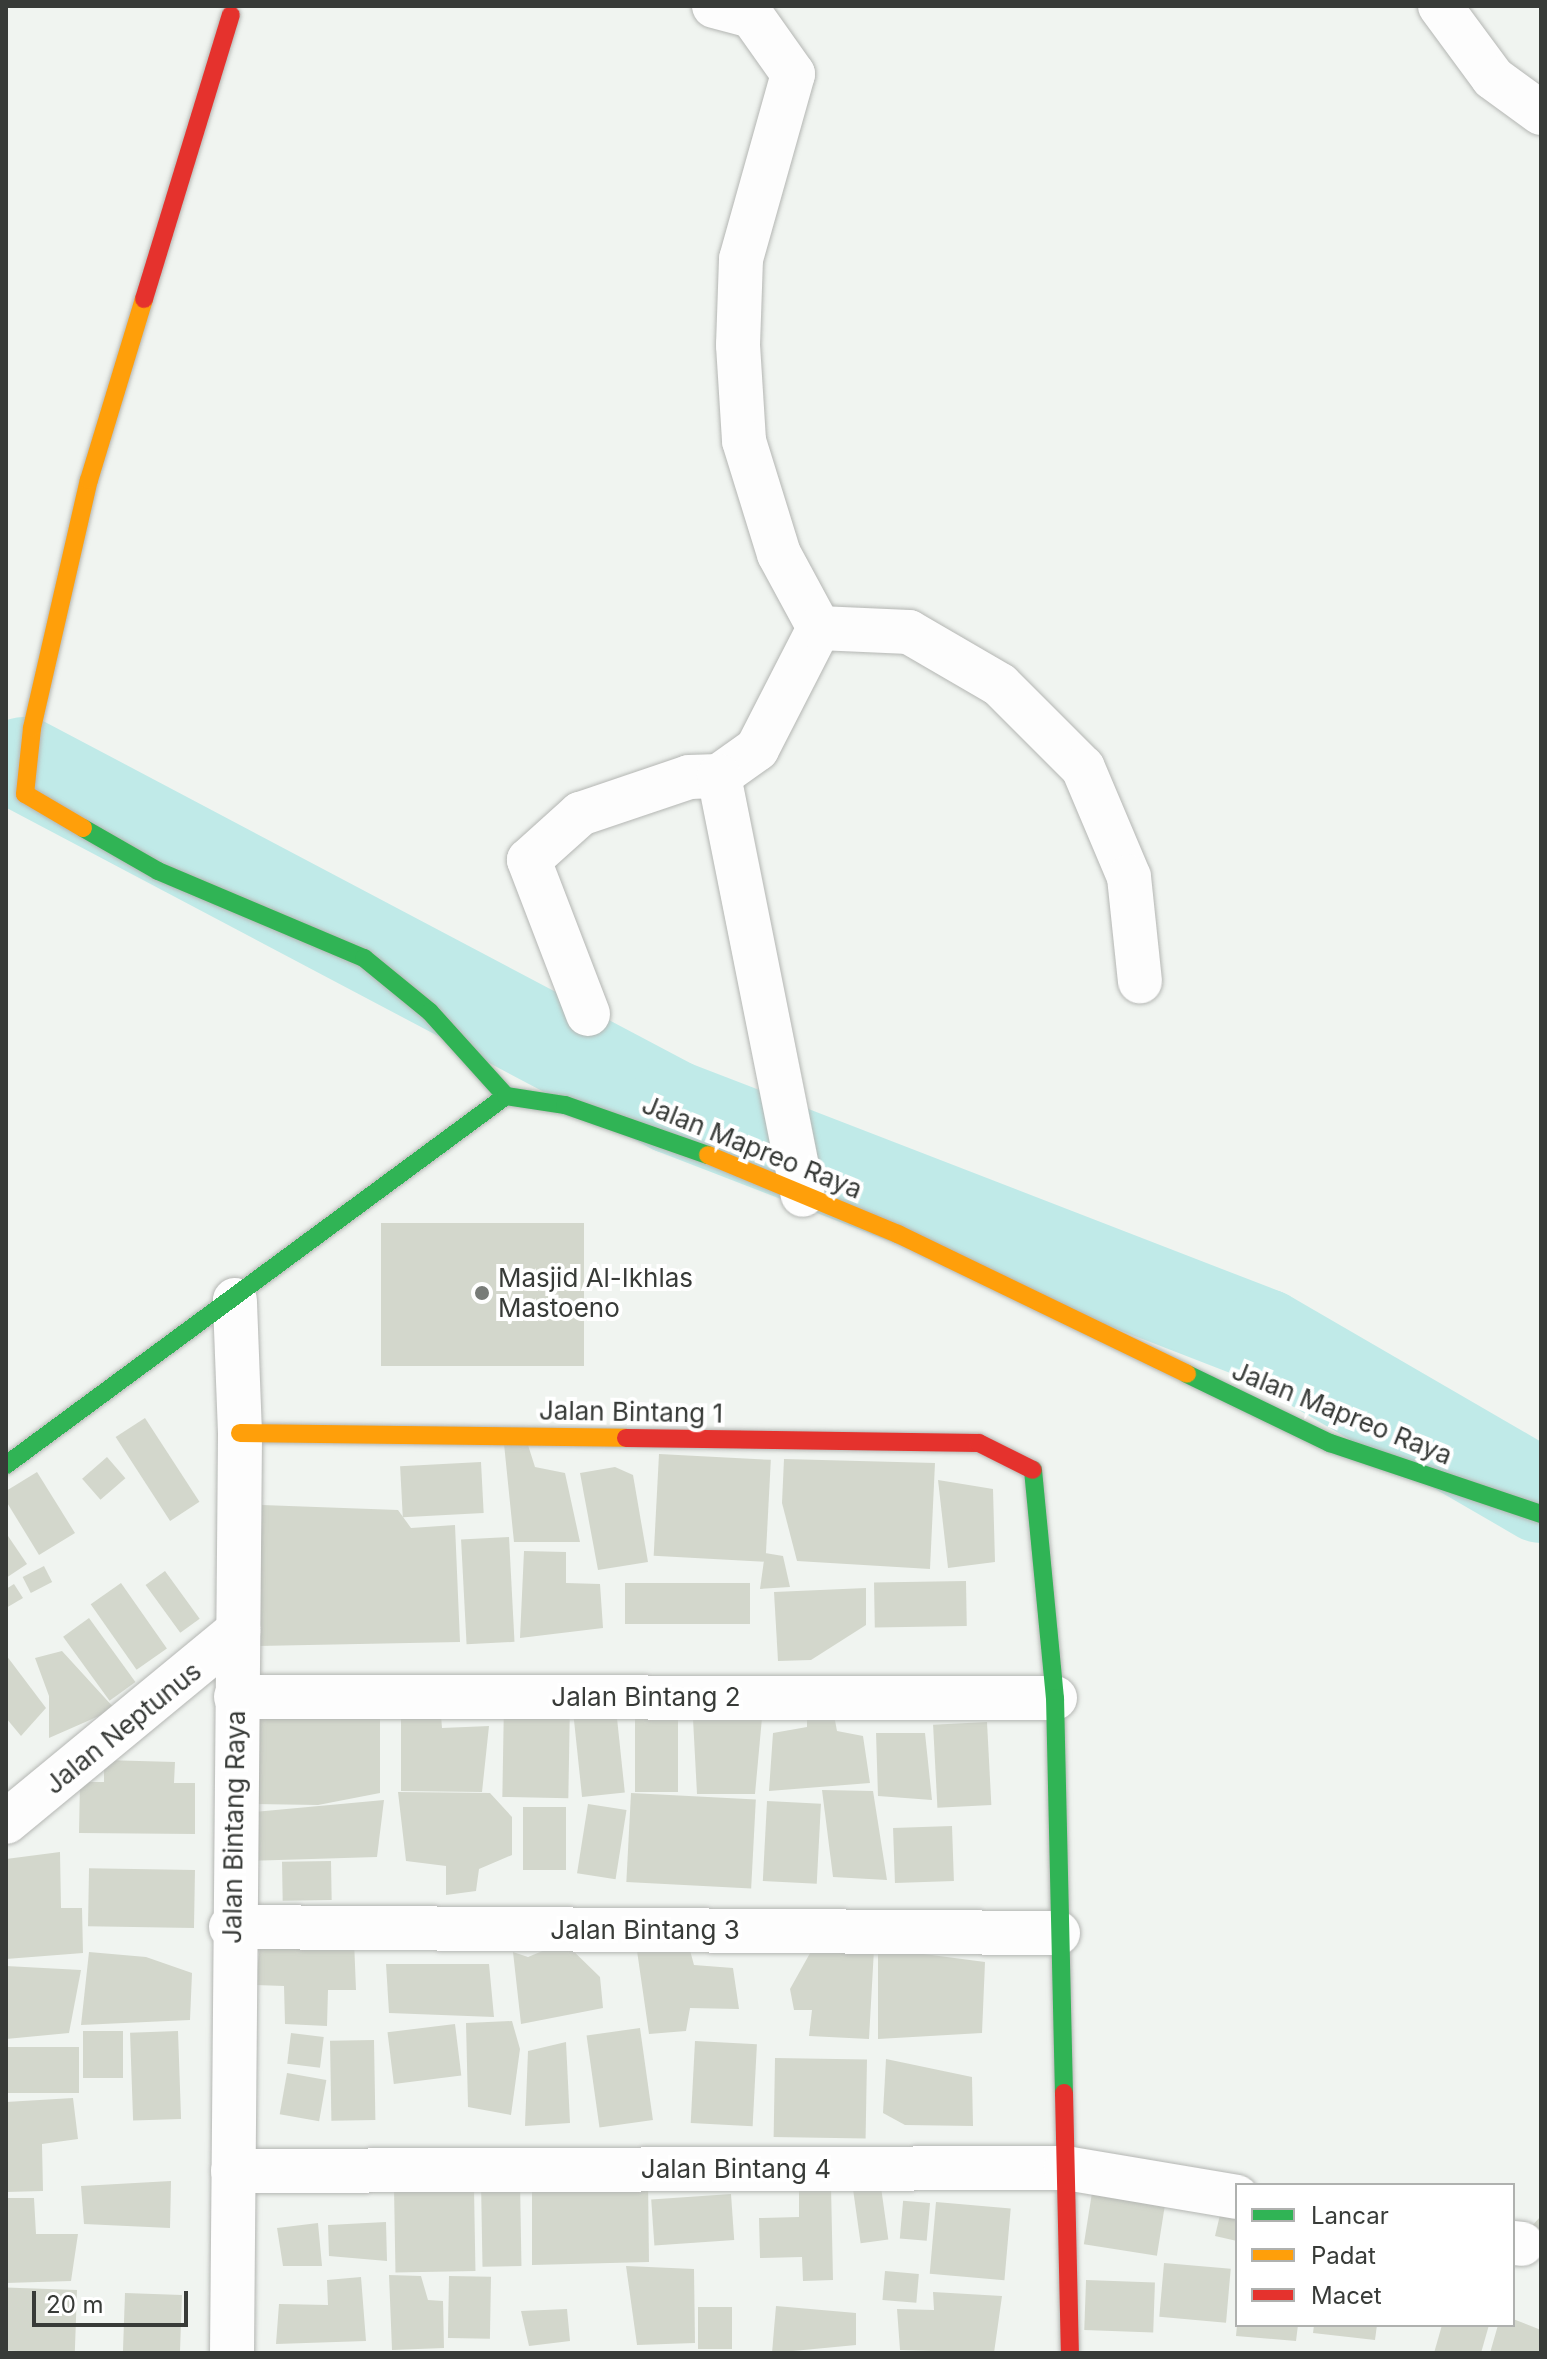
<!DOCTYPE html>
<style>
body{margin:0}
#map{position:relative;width:1547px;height:2359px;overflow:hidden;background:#f0f4f0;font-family:Inter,sans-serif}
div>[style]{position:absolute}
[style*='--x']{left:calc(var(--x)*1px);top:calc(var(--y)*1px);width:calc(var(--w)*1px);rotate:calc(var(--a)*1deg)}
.river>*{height:94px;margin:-47px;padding:0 47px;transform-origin:47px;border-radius:47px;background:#c0eae8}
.building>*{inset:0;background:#d3d7cc;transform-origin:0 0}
.roads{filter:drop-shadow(0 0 2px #b4b6b3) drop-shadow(0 0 2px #b4b6b3)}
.street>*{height:44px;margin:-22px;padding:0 22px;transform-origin:22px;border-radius:22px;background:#fdfdfd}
.fast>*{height:18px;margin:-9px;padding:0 9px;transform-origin:9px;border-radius:9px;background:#30b455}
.slow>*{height:18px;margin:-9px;padding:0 9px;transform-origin:9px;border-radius:9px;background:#ff9f0a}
.jam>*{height:18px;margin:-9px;padding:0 9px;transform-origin:9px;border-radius:9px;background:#e5322d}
.dots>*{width:22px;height:22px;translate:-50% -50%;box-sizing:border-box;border:4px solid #fff;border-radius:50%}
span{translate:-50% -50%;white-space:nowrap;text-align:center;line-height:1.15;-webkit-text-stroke:8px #fff;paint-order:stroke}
.street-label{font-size:26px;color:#383b38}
.poi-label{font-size:26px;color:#383b38}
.left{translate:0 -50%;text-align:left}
.frame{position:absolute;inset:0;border:8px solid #383b38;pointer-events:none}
.legend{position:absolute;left:1235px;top:2183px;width:280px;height:144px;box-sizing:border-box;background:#fff;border:2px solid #afb1af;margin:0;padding:10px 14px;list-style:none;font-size:24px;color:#383b38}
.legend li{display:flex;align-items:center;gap:16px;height:40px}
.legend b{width:40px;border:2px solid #afb1af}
.scale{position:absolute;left:32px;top:2291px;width:156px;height:36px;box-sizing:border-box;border:4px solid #383b38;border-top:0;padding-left:10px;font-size:24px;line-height:28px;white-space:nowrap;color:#383b38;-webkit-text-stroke:6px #fff;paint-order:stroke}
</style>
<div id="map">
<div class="river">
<div style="--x:24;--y:764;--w:734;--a:27.86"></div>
<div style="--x:673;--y:1107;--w:635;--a:21.15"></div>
<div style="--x:1265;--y:1336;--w:319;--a:30.1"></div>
</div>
<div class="building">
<div style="left:584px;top:1223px;width:143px;height:203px;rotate:90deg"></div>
<div style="left:145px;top:1418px;width:100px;height:35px;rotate:57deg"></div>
<div style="clip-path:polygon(504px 1444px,528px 1445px,535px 1467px,565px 1473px,580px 1542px,514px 1542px)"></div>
<div style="left:659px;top:1454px;width:112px;height:102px;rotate:3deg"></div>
<div style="left:107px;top:1457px;width:28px;height:33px;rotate:49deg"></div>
<div style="clip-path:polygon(784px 1459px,935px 1463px,930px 1569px,797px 1561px,782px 1503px)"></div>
<div style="left:481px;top:1462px;width:51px;height:81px;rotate:87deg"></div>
<div style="clip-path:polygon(615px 1467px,633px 1475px,648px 1562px,598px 1570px,580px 1473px)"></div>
<div style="clip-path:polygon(37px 1472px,75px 1533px,39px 1555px,6px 1501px,6px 1491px)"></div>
<div style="clip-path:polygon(938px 1480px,993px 1489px,995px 1562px,948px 1568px)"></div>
<div style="clip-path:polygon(262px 1505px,398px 1510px,411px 1528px,455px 1525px,460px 1642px,258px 1646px)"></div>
<div style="clip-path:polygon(6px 1533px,27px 1564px,6px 1578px)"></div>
<div style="left:509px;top:1537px;width:105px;height:48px;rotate:87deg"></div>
<div style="clip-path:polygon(524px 1551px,566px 1552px,566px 1583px,600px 1584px,603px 1628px,520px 1638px)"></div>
<div style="clip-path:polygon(765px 1553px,783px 1556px,790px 1587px,760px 1589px)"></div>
<div style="left:44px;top:1566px;width:18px;height:24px;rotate:63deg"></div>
<div style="left:165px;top:1571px;width:59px;height:24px;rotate:54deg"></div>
<div style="left:966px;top:1581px;width:45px;height:92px;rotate:89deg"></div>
<div style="left:121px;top:1583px;width:80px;height:37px;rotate:55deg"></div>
<div style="left:625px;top:1583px;width:125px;height:41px"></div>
<div style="clip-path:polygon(14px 1584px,23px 1598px,6px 1608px,6px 1589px)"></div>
<div style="clip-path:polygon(866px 1588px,866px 1625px,811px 1660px,778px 1661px,774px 1592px)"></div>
<div style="left:89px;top:1618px;width:79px;height:32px;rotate:54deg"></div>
<div style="clip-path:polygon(62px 1651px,115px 1709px,49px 1738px,49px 1696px,35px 1658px)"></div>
<div style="clip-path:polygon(6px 1655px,46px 1708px,21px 1736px,6px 1718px)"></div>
<div style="left:615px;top:1699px;width:94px;height:43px;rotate:84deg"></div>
<div style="left:635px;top:1699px;width:43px;height:93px"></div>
<div style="clip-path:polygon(831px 1699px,837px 1731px,863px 1736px,870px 1783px,769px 1791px,773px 1733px,807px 1727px,807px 1700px)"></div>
<div style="clip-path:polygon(260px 1700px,380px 1715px,380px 1793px,318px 1805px,249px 1804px)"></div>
<div style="clip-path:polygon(692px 1700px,763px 1707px,755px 1794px,697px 1794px)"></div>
<div style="left:504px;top:1701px;width:66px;height:96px;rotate:1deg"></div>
<div style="clip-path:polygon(440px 1702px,442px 1728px,489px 1726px,482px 1792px,401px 1791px,401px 1706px)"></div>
<div style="left:987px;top:1722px;width:83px;height:54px;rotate:87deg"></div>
<div style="clip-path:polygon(876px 1733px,925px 1733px,932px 1800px,878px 1796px)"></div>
<div style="clip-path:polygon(104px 1760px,175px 1762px,174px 1783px,195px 1783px,195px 1834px,79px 1833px,80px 1782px,104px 1782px)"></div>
<div style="clip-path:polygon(822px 1790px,873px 1791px,887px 1880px,833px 1877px)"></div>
<div style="clip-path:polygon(398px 1792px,490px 1793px,512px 1817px,512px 1855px,479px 1869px,476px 1891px,446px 1895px,446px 1866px,406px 1861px)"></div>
<div style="left:631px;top:1793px;width:125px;height:89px;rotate:3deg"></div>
<div style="clip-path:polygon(384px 1800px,377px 1857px,246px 1861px,244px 1813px)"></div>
<div style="left:767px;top:1801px;width:54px;height:80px;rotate:3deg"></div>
<div style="left:588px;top:1804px;width:39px;height:70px;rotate:9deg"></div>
<div style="left:523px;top:1807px;width:43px;height:63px"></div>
<div style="left:952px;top:1826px;width:55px;height:59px;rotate:88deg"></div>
<div style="clip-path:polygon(60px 1852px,61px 1908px,82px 1908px,83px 1953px,6px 1959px,6px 1859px)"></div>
<div style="left:331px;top:1861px;width:39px;height:49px;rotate:89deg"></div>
<div style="left:195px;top:1870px;width:58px;height:106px;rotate:91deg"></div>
<div style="clip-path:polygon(635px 1937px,688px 1943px,694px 1965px,733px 1968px,739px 2009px,690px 2008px,686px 2031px,649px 2034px)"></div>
<div style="clip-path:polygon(354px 1940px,356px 1990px,328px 1990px,327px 2026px,285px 2024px,284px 1986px,255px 1985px,260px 1946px)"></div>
<div style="clip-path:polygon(564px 1942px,600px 1977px,603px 2008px,521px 2024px,513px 1952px,528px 1957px)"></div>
<div style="clip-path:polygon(814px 1946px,874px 1949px,869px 2039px,809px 2036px,812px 2010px,794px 2010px,790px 1989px)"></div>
<div style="clip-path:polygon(878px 1948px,985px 1962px,982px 2033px,878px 2039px)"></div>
<div style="clip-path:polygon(89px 1952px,146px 1957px,192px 1973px,190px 2020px,81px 2025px)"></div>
<div style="clip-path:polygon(386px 1964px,489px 1964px,494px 2017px,389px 2013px)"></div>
<div style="clip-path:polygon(6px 1966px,81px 1970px,69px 2033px,6px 2039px)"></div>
<div style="clip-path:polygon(512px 2021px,520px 2049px,511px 2115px,468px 2107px,466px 2023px)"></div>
<div style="left:455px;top:2024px;width:52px;height:68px;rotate:83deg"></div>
<div style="left:640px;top:2028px;width:93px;height:54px;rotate:82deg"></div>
<div style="left:123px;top:2031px;width:47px;height:40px;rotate:90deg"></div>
<div style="left:178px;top:2031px;width:88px;height:48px;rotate:88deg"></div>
<div style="left:291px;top:2033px;width:33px;height:31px;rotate:7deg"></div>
<div style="left:374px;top:2040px;width:80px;height:44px;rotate:89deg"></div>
<div style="left:695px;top:2041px;width:62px;height:82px;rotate:3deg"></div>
<div style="clip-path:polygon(566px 2042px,570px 2123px,525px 2126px,528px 2051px)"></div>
<div style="left:6px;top:2047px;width:73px;height:46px"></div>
<div style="left:775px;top:2058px;width:92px;height:79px;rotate:1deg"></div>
<div style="clip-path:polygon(886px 2059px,972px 2077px,973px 2126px,905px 2125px,883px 2113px)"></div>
<div style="left:287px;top:2073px;width:40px;height:42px;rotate:10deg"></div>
<div style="clip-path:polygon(73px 2098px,78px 2139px,42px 2144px,43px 2191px,6px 2192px,6px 2102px)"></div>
<div style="clip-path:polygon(648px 2177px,649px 2262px,532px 2265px,532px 2190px)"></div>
<div style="left:880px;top:2180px;width:60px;height:28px;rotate:82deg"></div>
<div style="left:1094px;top:2180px;width:74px;height:65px;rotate:9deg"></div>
<div style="clip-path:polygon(171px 2181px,170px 2228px,84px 2224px,81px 2186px)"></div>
<div style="left:520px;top:2181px;width:85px;height:39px;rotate:89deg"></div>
<div style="clip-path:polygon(831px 2186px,833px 2280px,803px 2281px,802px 2257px,760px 2258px,759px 2218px,799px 2217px,799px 2187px)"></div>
<div style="left:474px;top:2187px;width:84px;height:80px;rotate:89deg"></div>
<div style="left:731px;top:2194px;width:46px;height:80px;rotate:86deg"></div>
<div style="clip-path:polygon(6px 2198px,34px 2198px,36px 2234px,78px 2234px,71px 2281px,6px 2283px)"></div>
<div style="clip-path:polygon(1224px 2198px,1237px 2201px,1237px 2241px,1215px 2236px)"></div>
<div style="left:936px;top:2202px;width:75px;height:72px;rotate:5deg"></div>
<div style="left:930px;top:2203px;width:38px;height:27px;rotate:95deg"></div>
<div style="clip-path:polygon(1541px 2216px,1541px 2242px,1528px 2230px)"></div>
<div style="clip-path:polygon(386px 2222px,387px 2261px,329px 2256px,328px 2225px)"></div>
<div style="clip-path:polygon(318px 2223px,322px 2266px,283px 2266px,277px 2228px)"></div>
<div style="left:1164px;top:2263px;width:67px;height:54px;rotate:5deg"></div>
<div style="clip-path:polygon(626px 2266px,694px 2269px,695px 2343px,637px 2345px)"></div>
<div style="left:885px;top:2271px;width:34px;height:29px;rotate:5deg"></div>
<div style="clip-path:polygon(389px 2275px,421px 2276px,428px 2300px,443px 2301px,444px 2348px,392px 2350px)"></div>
<div style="left:449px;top:2276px;width:42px;height:62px;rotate:1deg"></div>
<div style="clip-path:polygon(361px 2277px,366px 2341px,276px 2344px,279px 2304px,328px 2305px,327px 2280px)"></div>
<div style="left:1086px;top:2280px;width:69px;height:50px;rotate:2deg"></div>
<div style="left:77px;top:2290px;width:63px;height:71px;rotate:92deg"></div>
<div style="clip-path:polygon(933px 2292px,1002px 2296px,994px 2353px,900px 2350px,897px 2309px,934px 2310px)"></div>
<div style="left:125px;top:2293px;width:57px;height:60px;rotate:2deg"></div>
<div style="clip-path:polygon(776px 2306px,856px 2313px,856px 2345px,772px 2353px)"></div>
<div style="left:698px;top:2307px;width:34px;height:42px"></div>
<div style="clip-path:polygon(567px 2309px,570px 2341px,529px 2346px,521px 2311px)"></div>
<div style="clip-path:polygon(1513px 2319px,1541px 2330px,1541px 2353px,1490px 2353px,1498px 2325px,1513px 2325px)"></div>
<div style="clip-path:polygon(1237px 2325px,1298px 2325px,1296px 2341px,1236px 2336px)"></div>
<div style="clip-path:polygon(1314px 2325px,1377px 2325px,1375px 2340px,1313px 2333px)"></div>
<div style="clip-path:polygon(1442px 2325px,1489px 2325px,1481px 2353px,1434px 2353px)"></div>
</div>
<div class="roads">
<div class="street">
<div style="--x:714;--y:6;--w:39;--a:15"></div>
<div style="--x:752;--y:16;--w:71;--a:54.7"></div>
<div style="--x:793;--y:74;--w:192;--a:105.7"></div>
<div style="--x:741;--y:259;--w:86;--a:92"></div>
<div style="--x:738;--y:345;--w:96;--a:86.4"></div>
<div style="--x:744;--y:441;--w:118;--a:72.8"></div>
<div style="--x:779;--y:554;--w:84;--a:61.6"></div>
<div style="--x:819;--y:628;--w:136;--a:117.1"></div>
<div style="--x:757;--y:749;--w:47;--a:144.6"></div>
<div style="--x:1440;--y:6;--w:89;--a:53.6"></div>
<div style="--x:1493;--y:78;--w:59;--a:36.1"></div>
<div style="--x:819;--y:628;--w:90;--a:2.5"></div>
<div style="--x:909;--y:632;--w:105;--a:30.2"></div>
<div style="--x:1000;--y:685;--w:117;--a:45"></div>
<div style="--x:1083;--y:768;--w:118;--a:67.1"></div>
<div style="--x:1129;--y:877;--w:105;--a:84"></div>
<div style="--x:588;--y:1014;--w:165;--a:-111"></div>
<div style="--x:529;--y:860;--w:69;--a:-42"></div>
<div style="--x:580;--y:814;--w:115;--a:-18.7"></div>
<div style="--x:689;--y:777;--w:30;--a:-2"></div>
<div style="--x:719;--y:776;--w:427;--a:78.7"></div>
<div style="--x:236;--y:1697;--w:819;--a:0.07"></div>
<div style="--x:6;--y:1822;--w:301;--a:-39.5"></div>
<div style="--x:231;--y:1927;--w:827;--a:0.42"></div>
<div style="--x:233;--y:2171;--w:833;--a:-0.21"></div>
<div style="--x:1066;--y:2168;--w:173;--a:9.6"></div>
<div style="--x:1513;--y:2243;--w:9;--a:6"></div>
<div style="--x:232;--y:2353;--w:920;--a:-89.5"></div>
<div style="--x:240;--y:1433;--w:133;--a:-92.2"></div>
</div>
<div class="fast">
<div style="--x:83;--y:828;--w:86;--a:29.8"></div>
<div style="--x:158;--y:871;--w:224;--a:22.9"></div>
<div style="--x:364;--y:958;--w:85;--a:39.3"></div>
<div style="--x:430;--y:1012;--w:113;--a:47.9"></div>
<div style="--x:1187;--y:1374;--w:159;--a:25.8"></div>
<div style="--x:1330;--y:1443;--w:223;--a:18.6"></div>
<div style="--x:6;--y:1465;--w:621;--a:-36.43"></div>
<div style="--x:506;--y:1096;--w:60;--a:8.7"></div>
<div style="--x:565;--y:1105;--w:151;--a:19.3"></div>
<div style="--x:1033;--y:1470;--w:229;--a:84.5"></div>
<div style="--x:1055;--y:1698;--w:395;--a:88.7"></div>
</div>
<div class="slow">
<div style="--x:83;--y:828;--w:67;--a:-149.6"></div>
<div style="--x:25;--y:794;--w:66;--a:-83.9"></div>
<div style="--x:32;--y:728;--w:254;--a:-77.1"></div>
<div style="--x:89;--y:480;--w:189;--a:-73.1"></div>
<div style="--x:708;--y:1155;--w:206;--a:22.6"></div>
<div style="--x:898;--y:1234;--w:321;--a:25.8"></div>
<div style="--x:240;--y:1433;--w:386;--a:0.7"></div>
</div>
<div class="jam">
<div style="--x:144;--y:299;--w:297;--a:-73"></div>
<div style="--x:626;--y:1438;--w:353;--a:0.8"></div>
<div style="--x:979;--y:1443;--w:60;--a:26.6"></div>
<div style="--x:1064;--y:2093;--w:260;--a:88.7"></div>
</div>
</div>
<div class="dots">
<div style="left:482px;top:1293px;background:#787c78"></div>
</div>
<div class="street-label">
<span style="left:752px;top:1147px;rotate:22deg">Jalan Mapreo Raya</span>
<span style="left:631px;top:1412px;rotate:1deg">Jalan Bintang 1</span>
<span style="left:1342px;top:1413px;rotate:22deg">Jalan Mapreo Raya</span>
<span style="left:646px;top:1697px">Jalan Bintang 2</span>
<span style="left:123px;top:1728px;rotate:-39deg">Jalan Neptunus</span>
<span style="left:234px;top:1827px;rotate:-89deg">Jalan Bintang Raya</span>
<span style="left:645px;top:1930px">Jalan Bintang 3</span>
<span style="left:736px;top:2169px">Jalan Bintang 4</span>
</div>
<div class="poi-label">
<span class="left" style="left:498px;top:1293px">Masjid Al-Ikhlas<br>Mastoeno</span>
</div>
<div class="frame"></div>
<ul class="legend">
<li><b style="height:10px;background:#30b455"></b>Lancar</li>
<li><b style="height:10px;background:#ff9f0a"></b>Padat</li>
<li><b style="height:10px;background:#e5322d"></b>Macet</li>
</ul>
<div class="scale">20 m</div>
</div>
